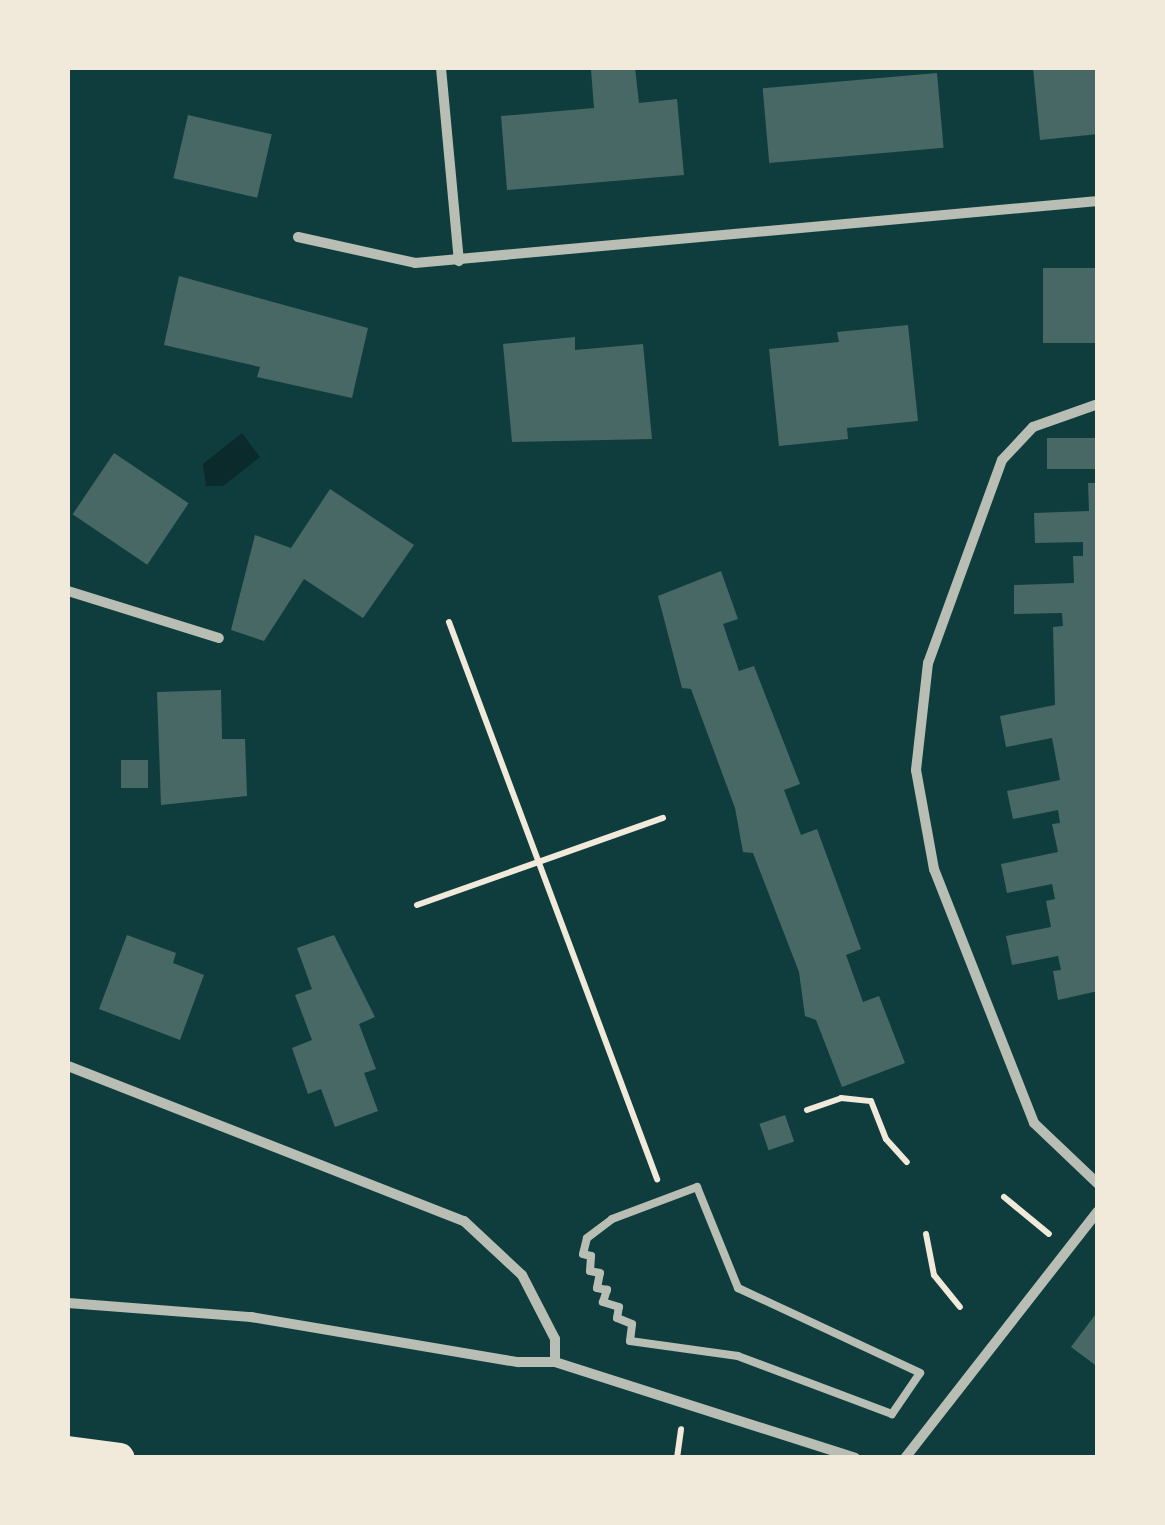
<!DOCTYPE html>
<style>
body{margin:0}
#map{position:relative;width:1165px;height:1525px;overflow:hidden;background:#0f3d3e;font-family:"Fira Sans",sans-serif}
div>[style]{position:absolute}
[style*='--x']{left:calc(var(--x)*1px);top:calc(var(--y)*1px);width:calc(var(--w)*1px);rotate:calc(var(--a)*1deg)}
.water>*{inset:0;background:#0a2a2b}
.building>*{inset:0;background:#486865;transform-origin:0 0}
.path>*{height:6px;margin:-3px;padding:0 3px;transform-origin:3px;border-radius:3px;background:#f1e9da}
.service>*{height:8px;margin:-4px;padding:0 4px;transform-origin:4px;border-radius:4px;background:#b8beb3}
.minor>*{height:10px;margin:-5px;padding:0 5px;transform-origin:5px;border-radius:5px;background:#b8beb3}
.motorway>*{height:30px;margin:-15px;padding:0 15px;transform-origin:15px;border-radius:15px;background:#f1e9da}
span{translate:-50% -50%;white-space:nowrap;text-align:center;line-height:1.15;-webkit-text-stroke:9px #f1e9da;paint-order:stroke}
.frame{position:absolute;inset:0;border:70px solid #f1e9da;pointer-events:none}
</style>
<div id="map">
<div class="water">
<div style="clip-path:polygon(242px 433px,260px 457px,223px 486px,206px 486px,203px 464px)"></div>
</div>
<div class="building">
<div style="clip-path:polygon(619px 68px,635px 68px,639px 103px,677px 99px,684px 175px,507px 190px,501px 116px,594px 108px,591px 70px)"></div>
<div style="clip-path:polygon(1033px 68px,1098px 68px,1098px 134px,1040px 140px)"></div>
<div style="left:937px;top:73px;width:75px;height:175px;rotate:85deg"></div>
<div style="left:188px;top:115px;width:86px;height:65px;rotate:13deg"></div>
<div style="left:1098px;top:268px;width:75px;height:55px;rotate:90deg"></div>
<div style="clip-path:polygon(179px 276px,368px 328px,352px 398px,257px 377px,260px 367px,164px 345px)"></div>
<div style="clip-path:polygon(908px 325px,918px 421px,847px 428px,848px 439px,779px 446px,769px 349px,839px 342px,837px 332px)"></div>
<div style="clip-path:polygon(575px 337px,575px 350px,643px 344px,652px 439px,512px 442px,503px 344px)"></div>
<div style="left:1098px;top:438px;width:31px;height:51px;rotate:90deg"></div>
<div style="left:114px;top:453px;width:90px;height:74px;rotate:34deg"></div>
<div style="clip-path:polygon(1088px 483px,1098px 483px,1098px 991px,1058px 1000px,1053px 971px,1061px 970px,1058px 956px,1012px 965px,1006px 936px,1051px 927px,1046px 901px,1055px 899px,1052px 884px,1007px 893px,1001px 864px,1058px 852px,1052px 824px,1060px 823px,1058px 810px,1013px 819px,1007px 791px,1060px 780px,1052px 738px,1006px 747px,1000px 716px,1055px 705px,1053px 627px,1063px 626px,1062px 613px,1014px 614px,1014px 585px,1074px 583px,1073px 556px,1083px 556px,1083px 542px,1035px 543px,1034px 513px,1089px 511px)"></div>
<div style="clip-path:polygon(330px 489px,414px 545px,363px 618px,304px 579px,264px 641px,231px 630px,255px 535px,291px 548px)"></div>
<div style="clip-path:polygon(721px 571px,738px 619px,723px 624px,739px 671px,754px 666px,800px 784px,784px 790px,801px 835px,817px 829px,861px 949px,846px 955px,863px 1002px,879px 996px,905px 1063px,842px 1087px,816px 1020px,805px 1016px,799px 972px,753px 853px,743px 852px,735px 808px,691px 689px,682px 688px,658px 596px)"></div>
<div style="clip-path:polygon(221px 690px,222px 739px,245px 739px,247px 796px,161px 805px,157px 692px)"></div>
<div style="left:121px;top:760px;width:27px;height:28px"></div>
<div style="clip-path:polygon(127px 935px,176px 953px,173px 963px,204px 975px,180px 1040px,99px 1009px)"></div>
<div style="clip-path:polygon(334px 935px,375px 1017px,359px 1024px,376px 1069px,364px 1073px,378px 1111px,335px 1127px,321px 1089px,308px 1094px,292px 1048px,312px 1040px,295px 995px,312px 989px,297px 948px)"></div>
<div style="left:785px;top:1115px;width:28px;height:27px;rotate:71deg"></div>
<div style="clip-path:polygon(1098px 1311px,1098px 1367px,1071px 1347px)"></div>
</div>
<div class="path">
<div style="--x:449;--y:622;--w:595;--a:69.52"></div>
<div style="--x:417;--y:905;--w:261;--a:-19.5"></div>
<div style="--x:807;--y:1110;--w:36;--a:-19"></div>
<div style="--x:841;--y:1098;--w:30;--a:6"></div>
<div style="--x:871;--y:1101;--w:41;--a:68.5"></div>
<div style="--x:886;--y:1139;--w:31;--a:48"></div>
<div style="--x:1004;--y:1197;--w:58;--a:39.4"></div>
<div style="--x:926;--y:1234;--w:42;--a:79"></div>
<div style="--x:934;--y:1275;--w:41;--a:50.9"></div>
<div style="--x:677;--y:1458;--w:29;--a:-82"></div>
</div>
<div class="service">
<div style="--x:697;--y:1187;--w:109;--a:67.9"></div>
<div style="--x:738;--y:1288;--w:201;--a:25"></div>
<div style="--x:920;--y:1373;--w:50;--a:124.3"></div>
<div style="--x:892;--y:1414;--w:165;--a:-159.4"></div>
<div style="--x:738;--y:1356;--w:109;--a:-172.1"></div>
<div style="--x:630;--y:1341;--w:17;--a:-83"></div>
<div style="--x:632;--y:1324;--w:16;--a:-158"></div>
<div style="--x:617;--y:1318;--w:11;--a:-80"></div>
<div style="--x:619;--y:1307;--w:17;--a:-163"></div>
<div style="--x:603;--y:1302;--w:13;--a:-72"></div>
<div style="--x:607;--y:1290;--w:10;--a:-169"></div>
<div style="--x:597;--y:1288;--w:15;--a:-79"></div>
<div style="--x:600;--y:1273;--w:10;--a:-169"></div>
<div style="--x:590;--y:1271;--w:15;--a:-86"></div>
<div style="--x:591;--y:1256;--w:8;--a:-166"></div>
<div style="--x:583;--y:1254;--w:16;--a:-76"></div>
<div style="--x:587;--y:1238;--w:31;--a:-37"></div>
<div style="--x:612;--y:1219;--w:91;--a:-20.6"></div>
</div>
<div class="minor">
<div style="--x:441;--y:68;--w:194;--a:84.7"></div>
<div style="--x:298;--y:237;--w:120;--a:12.5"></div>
<div style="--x:415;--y:263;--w:686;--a:-5.19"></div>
<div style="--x:1098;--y:404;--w:69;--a:160.5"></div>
<div style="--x:1033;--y:427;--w:45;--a:133.2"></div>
<div style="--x:1002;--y:460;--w:216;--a:110"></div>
<div style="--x:928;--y:663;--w:108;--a:96.4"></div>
<div style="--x:916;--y:770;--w:101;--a:79.7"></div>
<div style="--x:934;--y:869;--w:273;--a:68.5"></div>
<div style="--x:1034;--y:1123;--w:88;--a:43.6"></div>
<div style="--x:68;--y:591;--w:158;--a:17.3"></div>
<div style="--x:68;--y:1066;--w:425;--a:21.4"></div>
<div style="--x:464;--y:1221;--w:79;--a:43"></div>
<div style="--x:522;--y:1275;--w:72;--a:62.7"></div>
<div style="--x:555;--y:1339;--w:23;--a:90"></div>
<div style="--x:68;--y:1303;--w:184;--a:4.4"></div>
<div style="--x:251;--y:1317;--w:271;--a:9.6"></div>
<div style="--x:518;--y:1362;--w:37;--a:0"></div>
<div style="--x:555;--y:1362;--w:315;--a:17.7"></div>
<div style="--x:905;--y:1458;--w:313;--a:-52"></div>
</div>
<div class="motorway">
<div style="--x:68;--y:1451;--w:52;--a:7.7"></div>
</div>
<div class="frame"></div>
</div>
